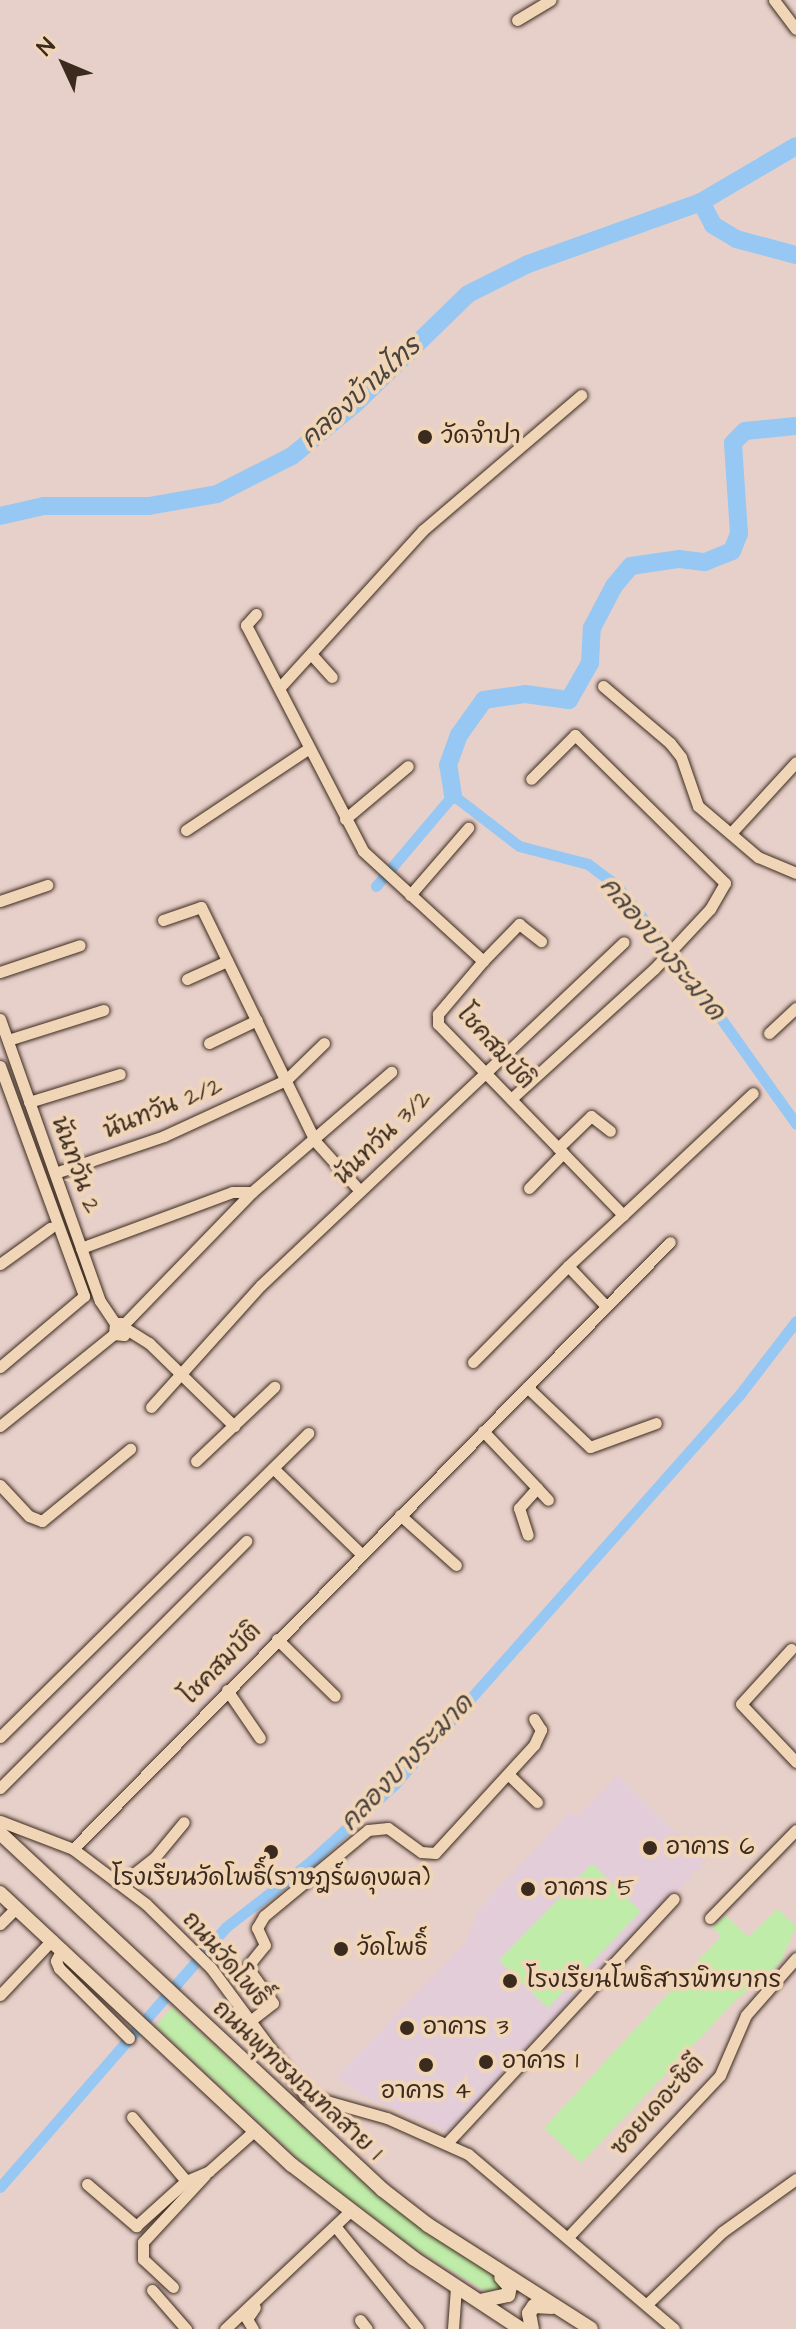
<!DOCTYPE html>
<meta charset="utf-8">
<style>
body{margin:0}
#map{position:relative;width:796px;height:2329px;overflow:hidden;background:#e8d0ca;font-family:"Architects Daughter","Playpen Sans Thai",sans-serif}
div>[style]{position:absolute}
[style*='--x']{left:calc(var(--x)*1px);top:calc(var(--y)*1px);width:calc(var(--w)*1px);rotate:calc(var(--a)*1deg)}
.built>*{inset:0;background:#e3cdd8}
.green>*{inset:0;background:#c0eca9;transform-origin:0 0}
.canal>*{height:11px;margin:-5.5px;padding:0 5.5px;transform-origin:5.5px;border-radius:5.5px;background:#97c8f4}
.river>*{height:18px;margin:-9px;padding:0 9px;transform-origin:9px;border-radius:9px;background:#97c8f4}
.roads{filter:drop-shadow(0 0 2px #3b2a1e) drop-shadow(0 0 2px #3b2a1e)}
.minor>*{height:11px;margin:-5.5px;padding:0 5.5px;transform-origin:5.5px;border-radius:5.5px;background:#f0d5b7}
.major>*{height:14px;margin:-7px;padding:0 7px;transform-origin:7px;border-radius:7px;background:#f0d5b7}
.dots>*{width:22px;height:22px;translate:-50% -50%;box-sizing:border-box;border:4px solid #f0d5b7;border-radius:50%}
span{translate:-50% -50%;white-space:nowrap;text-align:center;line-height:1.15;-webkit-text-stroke:8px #f0d5b7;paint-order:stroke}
.poi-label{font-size:24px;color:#3b2a1e}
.left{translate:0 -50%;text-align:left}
.street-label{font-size:24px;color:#3b2a1e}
.water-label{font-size:26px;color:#49423e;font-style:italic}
.north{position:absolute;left:24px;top:24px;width:80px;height:80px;-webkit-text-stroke:6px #f0d5b7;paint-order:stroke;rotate:314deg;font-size:22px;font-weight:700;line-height:32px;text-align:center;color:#3b2a1e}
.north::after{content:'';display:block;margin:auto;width:28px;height:36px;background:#3b2a1e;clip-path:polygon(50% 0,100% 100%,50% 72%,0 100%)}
</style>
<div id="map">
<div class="built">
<div style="clip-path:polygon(618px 1775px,705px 1861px,454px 2133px,361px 2095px,337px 2076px,466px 1942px,477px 1911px,569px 1813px,578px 1817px)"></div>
</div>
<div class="green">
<div style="left:592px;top:1864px;width:68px;height:134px;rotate:44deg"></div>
<div style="clip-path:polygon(778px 1909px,796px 1926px,781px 1962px,736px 2000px,581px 2163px,544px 2128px,721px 1936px,712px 1927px,725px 1915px,748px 1937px)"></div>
<div style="clip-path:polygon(172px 2007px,378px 2196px,500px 2281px,504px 2290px,492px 2295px,414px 2248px,315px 2174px,156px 2026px)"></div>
</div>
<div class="canal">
<div style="--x:376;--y:886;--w:119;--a:-49.8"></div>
<div style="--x:453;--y:795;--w:83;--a:37.7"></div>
<div style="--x:519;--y:846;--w:71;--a:14.6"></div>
<div style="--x:588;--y:864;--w:36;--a:37"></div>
<div style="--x:617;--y:886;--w:136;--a:51.3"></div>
<div style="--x:702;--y:992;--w:162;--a:54.5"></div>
<div style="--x:0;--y:2187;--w:344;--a:-49"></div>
<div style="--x:226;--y:1927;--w:108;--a:-37.8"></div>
<div style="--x:311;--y:1861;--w:113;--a:-42.5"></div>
<div style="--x:394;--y:1785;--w:522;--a:-48.49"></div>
<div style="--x:740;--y:1394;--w:92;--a:-52.5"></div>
</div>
<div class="river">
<div style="--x:701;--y:202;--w:26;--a:62"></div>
<div style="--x:713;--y:225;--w:27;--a:31"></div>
<div style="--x:736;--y:239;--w:62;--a:14.9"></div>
<div style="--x:0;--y:516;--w:45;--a:-12.8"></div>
<div style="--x:44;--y:506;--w:105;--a:0"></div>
<div style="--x:149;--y:506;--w:69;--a:-10"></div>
<div style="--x:217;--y:494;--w:84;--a:-26.9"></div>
<div style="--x:292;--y:456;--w:83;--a:-39.6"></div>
<div style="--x:356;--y:403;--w:156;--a:-44.2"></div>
<div style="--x:468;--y:294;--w:67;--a:-26.6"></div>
<div style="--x:528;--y:264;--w:184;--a:-19.7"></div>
<div style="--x:701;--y:202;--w:110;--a:-30.5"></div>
<div style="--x:453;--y:795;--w:30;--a:-99"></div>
<div style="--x:448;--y:765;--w:32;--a:-70"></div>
<div style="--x:459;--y:735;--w:43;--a:-54.5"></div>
<div style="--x:484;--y:700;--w:41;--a:-8.3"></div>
<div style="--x:525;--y:694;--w:44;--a:7.8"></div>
<div style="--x:569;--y:700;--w:43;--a:-60.4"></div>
<div style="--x:590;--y:663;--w:35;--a:-87"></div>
<div style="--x:592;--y:628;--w:47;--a:-62.4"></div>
<div style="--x:614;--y:586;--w:26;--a:-50"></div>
<div style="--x:631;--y:566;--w:49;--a:-8.3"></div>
<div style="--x:679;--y:559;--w:26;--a:7"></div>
<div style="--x:705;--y:562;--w:29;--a:-22"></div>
<div style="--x:732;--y:551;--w:18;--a:-68"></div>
<div style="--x:739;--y:534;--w:91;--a:-93.8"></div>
<div style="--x:733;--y:443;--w:17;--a:-45"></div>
<div style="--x:745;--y:431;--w:51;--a:-5.6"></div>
</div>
<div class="roads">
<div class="minor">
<div style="--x:774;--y:0;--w:36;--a:53"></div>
<div style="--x:517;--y:20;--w:39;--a:-31"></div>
<div style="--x:256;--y:614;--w:15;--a:132"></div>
<div style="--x:246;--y:625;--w:254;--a:62.6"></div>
<div style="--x:363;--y:851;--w:163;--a:42.5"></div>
<div style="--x:483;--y:961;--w:70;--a:130.3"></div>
<div style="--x:438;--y:1014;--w:10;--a:90"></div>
<div style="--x:438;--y:1024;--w:266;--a:45.9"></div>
<div style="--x:623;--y:1215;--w:75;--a:137.2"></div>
<div style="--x:568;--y:1266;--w:54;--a:46.5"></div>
<div style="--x:311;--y:654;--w:31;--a:48"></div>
<div style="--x:281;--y:686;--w:211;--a:-47.7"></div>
<div style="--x:423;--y:530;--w:208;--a:-40.5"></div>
<div style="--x:603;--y:686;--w:88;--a:40.4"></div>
<div style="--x:670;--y:743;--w:18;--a:52"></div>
<div style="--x:681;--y:757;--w:52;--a:70.9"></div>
<div style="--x:698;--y:806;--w:79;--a:40.4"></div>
<div style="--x:758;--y:857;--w:41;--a:22.8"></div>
<div style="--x:345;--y:819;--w:82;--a:-40.1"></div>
<div style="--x:186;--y:830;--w:146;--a:-33.6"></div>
<div style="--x:731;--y:833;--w:96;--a:-47.5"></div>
<div style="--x:410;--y:895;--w:89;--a:-49.1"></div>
<div style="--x:0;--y:901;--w:50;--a:-18.8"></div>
<div style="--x:163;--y:920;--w:40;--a:-18.9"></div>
<div style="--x:201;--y:907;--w:260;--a:64"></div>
<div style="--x:315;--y:1141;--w:67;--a:48"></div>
<div style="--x:483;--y:961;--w:52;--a:-45.8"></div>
<div style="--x:519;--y:924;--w:28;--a:38"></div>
<div style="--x:0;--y:972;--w:84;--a:-18.6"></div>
<div style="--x:187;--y:979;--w:44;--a:-24.2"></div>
<div style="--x:0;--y:1019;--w:299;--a:70.5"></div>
<div style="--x:100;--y:1301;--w:27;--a:56"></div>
<div style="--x:769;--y:1033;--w:37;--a:-43"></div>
<div style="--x:8;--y:1040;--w:100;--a:-17.5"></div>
<div style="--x:209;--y:1043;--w:53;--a:-25.6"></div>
<div style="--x:0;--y:1066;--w:245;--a:69.9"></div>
<div style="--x:84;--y:1296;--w:110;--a:139.8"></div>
<div style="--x:511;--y:1099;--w:193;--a:-42.3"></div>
<div style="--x:654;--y:969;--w:82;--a:-47"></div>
<div style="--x:710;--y:909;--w:30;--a:-60"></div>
<div style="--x:725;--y:883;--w:211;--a:-135.4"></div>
<div style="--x:575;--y:735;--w:62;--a:135"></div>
<div style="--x:29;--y:1102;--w:95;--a:-17.1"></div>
<div style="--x:558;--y:1148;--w:46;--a:-44.1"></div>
<div style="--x:591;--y:1116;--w:24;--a:38"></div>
<div style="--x:55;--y:1173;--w:115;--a:-18.7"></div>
<div style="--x:164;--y:1136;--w:134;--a:-24.7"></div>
<div style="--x:286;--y:1080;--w:53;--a:-44.2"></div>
<div style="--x:529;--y:1188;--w:49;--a:-45.8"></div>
<div style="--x:623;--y:1215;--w:178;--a:-43.2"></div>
<div style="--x:81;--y:1248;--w:161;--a:-20.3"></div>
<div style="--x:232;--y:1192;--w:20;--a:0"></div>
<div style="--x:0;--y:1264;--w:62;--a:-35.8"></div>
<div style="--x:125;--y:1323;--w:182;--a:-45.9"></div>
<div style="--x:252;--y:1192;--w:184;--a:-40.8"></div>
<div style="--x:128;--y:1330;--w:25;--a:32"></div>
<div style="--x:149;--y:1343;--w:119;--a:44.3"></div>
<div style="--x:473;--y:1362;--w:135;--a:-45.3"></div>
<div style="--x:527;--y:1387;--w:87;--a:43.6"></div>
<div style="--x:590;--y:1447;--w:70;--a:-20"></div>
<div style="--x:151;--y:1407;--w:164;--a:-48"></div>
<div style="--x:261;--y:1285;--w:499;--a:-43.4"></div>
<div style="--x:0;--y:1426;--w:146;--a:-38.9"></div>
<div style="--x:114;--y:1334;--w:10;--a:6"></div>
<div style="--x:124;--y:1335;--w:12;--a:-85"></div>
<div style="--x:125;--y:1323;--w:10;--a:180"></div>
<div style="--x:115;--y:1323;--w:11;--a:95"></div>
<div style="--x:483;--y:1431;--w:79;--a:46.5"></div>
<div style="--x:537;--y:1488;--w:27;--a:132"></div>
<div style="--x:519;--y:1508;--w:28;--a:72"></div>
<div style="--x:196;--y:1461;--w:108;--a:-43.5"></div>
<div style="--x:273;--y:1468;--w:123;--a:44.3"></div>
<div style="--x:0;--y:1485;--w:42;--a:46.9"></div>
<div style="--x:29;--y:1516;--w:14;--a:21"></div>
<div style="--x:42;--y:1521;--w:114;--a:-39.3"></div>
<div style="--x:537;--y:1488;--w:16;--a:47"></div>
<div style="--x:400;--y:1515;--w:75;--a:41.8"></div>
<div style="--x:277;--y:1639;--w:81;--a:44.5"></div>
<div style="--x:791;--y:1649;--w:74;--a:132.3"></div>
<div style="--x:741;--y:1704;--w:80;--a:46.5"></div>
<div style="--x:227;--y:1690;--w:58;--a:55.5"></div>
<div style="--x:0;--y:1737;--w:433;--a:-44.6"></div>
<div style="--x:509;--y:1775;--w:39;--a:44"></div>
<div style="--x:0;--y:1788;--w:349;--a:-45.1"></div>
<div style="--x:0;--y:1821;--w:78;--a:21"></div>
<div style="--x:73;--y:1849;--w:91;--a:37"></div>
<div style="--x:146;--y:1904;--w:91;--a:44.6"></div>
<div style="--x:211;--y:1968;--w:158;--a:53.5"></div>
<div style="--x:305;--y:2095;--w:85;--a:15.7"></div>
<div style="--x:387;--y:2118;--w:89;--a:24"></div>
<div style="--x:468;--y:2154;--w:270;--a:40.3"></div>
<div style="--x:73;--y:1849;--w:851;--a:-45.48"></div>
<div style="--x:122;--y:1883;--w:42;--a:-38.2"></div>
<div style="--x:155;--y:1857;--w:45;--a:-50.4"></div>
<div style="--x:710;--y:1918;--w:123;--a:-45.7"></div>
<div style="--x:0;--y:1924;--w:23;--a:-45"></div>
<div style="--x:62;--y:1949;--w:13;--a:117"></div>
<div style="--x:56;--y:1961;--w:8;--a:67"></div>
<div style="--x:59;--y:1968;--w:99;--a:45"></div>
<div style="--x:0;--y:1995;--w:76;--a:-46.6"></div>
<div style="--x:250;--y:2021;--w:29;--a:-38"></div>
<div style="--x:273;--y:2003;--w:44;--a:-125.8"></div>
<div style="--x:247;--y:1967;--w:28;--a:-51"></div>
<div style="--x:265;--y:1945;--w:19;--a:-115"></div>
<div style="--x:257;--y:1928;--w:14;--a:-60"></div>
<div style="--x:264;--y:1916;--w:135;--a:-39.6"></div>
<div style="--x:368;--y:1830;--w:20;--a:-6"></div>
<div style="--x:388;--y:1828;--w:41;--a:36"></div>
<div style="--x:421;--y:1852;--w:14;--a:4"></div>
<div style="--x:435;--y:1853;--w:147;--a:-47.5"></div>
<div style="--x:534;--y:1745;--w:17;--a:-65"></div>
<div style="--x:541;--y:1730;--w:13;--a:-122"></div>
<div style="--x:132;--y:2117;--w:84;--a:49.8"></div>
<div style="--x:186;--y:2181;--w:25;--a:-23"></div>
<div style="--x:209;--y:2171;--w:60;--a:-41.6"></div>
<div style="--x:447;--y:2143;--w:333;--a:-47.1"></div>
<div style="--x:87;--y:2184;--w:65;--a:40.6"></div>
<div style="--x:136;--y:2226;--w:67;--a:-42"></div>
<div style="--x:335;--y:2226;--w:132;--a:51.1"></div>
<div style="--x:569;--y:2236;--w:221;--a:-46.8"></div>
<div style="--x:720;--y:2075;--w:65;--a:-66.6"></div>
<div style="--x:746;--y:2015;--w:76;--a:-48.7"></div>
<div style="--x:173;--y:2287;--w:41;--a:-137"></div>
<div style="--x:143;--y:2259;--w:17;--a:-90"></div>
<div style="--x:143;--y:2242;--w:91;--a:-47.2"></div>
<div style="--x:152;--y:2290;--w:52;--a:48.9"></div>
<div style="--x:647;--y:2304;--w:104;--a:-43.8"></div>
<div style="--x:722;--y:2232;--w:91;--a:-35.6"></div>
<div style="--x:360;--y:2320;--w:11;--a:52"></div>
<div style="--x:225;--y:2329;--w:172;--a:-43.3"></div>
<div style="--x:253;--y:2329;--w:12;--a:-121"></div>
<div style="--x:247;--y:2319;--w:14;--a:-56"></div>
<div style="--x:453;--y:2329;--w:42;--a:-85.9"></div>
</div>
<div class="major">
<div style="--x:0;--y:1833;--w:524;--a:42.99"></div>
<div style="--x:383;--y:2190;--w:57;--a:37.9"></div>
<div style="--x:428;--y:2225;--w:193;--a:32.5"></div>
<div style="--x:0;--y:1893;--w:399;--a:43"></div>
<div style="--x:292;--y:2165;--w:153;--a:37.5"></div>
<div style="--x:413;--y:2258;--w:129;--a:33.3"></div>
<div style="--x:480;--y:2301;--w:29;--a:-12"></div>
<div style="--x:508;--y:2295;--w:8;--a:-76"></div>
<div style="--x:510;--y:2287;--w:13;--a:-132"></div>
<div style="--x:532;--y:2329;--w:16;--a:-101"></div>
<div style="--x:529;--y:2313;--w:9;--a:-54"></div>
<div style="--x:534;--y:2306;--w:18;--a:3"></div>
</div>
</div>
<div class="dots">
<div style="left:425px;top:437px;background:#3b2a1e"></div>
<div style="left:650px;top:1848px;background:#3b2a1e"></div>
<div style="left:271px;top:1852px;background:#3b2a1e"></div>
<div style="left:528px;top:1889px;background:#3b2a1e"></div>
<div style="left:341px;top:1949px;background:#3b2a1e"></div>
<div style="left:510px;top:1981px;background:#3b2a1e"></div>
<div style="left:407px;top:2028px;background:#3b2a1e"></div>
<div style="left:486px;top:2062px;background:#3b2a1e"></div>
<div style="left:426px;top:2065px;background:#3b2a1e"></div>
</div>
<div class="poi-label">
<span class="left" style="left:441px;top:437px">วัดจำปา</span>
<span class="left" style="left:666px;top:1848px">อาคาร 6</span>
<span style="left:271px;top:1879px">โรงเรียนวัดโพธิ์(ราษฎร์ผดุงผล)</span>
<span class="left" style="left:544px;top:1889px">อาคาร 5</span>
<span class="left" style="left:357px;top:1949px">วัดโพธิ์</span>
<span class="left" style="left:526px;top:1981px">โรงเรียนโพธิสารพิทยากร</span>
<span class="left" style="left:423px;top:2028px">อาคาร 3</span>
<span class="left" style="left:502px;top:2062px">อาคาร 1</span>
<span style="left:426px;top:2092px">อาคาร 4</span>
</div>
<div class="street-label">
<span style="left:495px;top:1048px;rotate:48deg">โชคสมบัติ</span>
<span style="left:163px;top:1109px;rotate:-22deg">นันทวัน 2/2</span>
<span style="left:383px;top:1138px;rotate:-44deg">นันทวัน 3/2</span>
<span style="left:75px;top:1165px;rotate:70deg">นันทวัน 2</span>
<span style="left:222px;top:1664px;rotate:-46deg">โชคสมบัติ</span>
<span style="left:225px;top:1960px;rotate:49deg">ถนนวัดโพธิ์</span>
<span style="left:297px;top:2081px;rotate:43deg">ถนนพุทธมณฑลสาย 1</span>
<span style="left:658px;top:2106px;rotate:-48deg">ซอยเดอะซิตี</span>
</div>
<div class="water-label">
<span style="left:361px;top:393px;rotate:-42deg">คลองบ้านไทร</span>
<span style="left:662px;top:949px;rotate:50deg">คลองบางระมาด</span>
<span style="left:407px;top:1763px;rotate:-46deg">คลองบางระมาด</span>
</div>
<div class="north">N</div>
</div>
